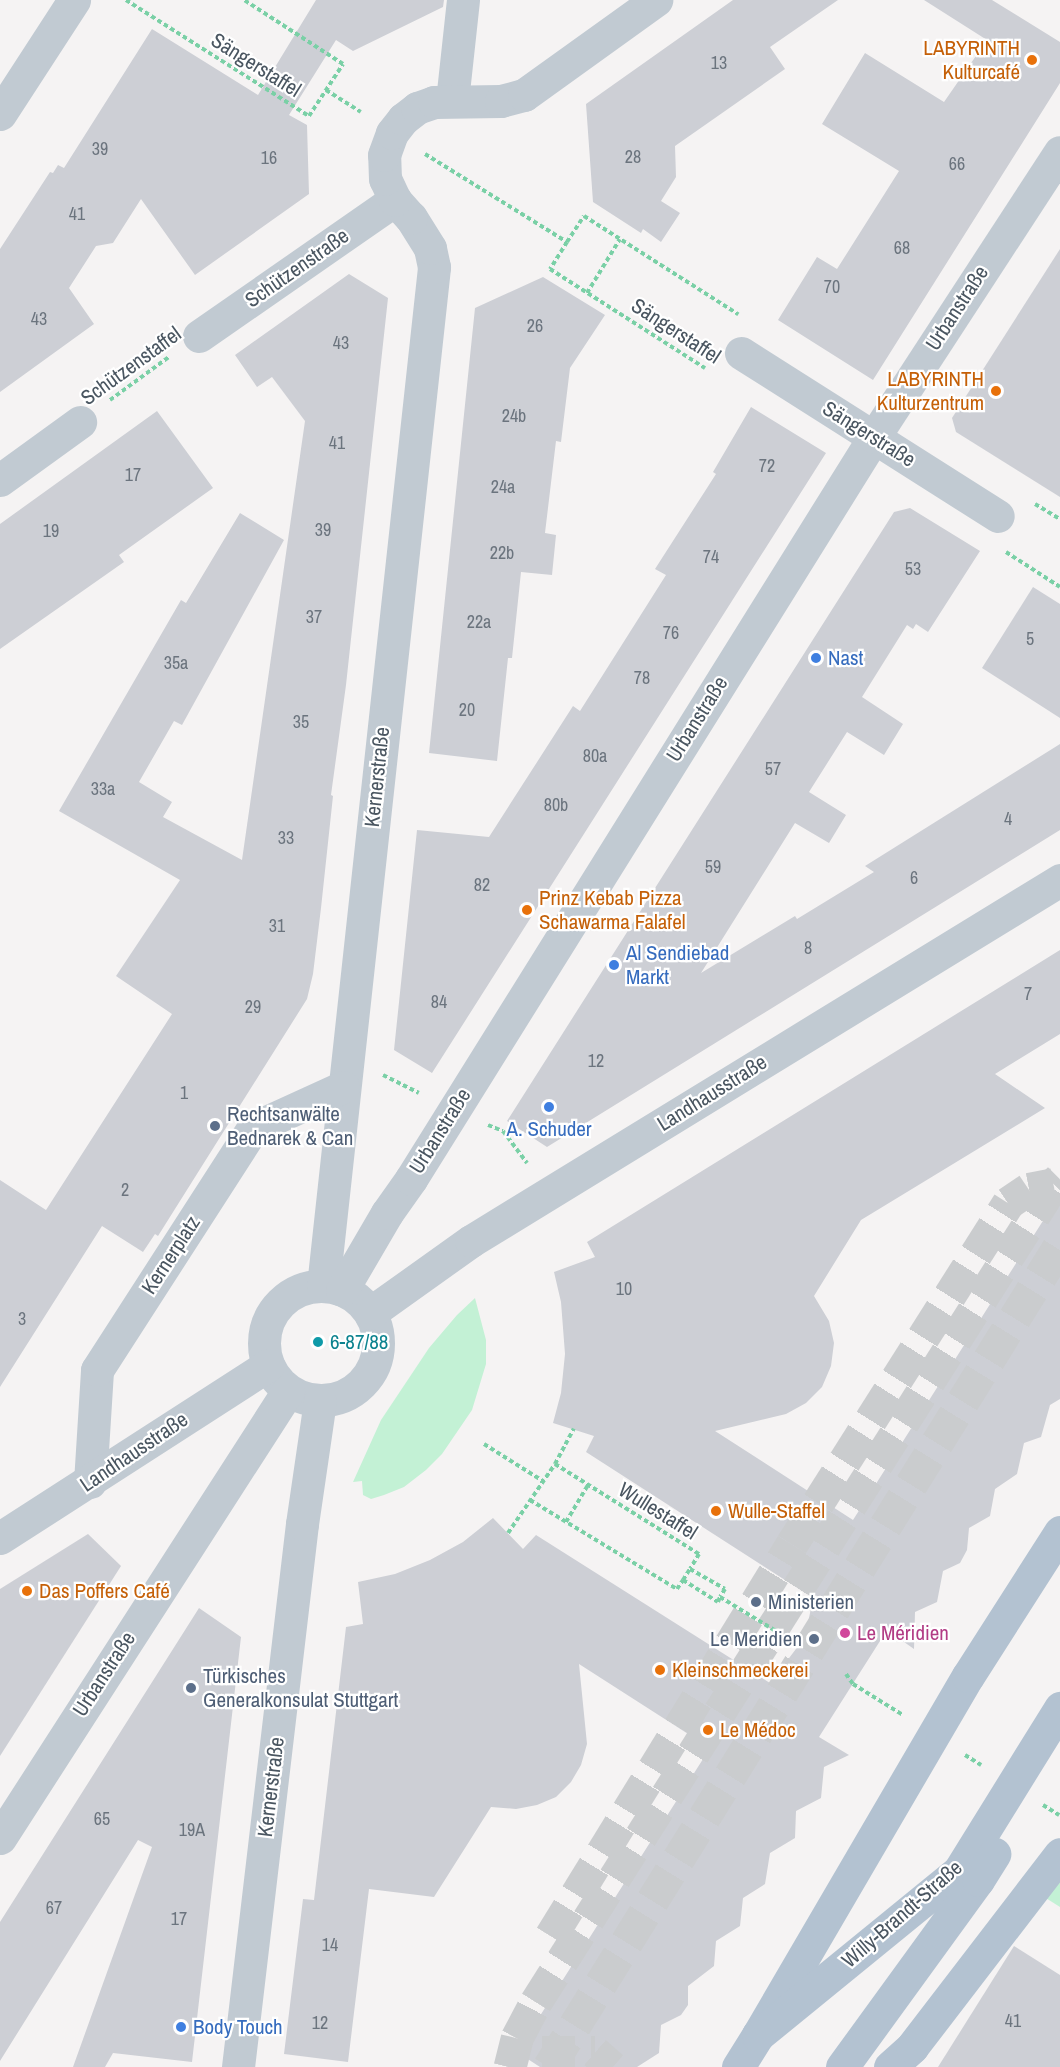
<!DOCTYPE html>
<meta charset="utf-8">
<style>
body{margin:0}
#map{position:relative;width:1060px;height:2067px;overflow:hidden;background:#f5f3f3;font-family:"Archivo Narrow",sans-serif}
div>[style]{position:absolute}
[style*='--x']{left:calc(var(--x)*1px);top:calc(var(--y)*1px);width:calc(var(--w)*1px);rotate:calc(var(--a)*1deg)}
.green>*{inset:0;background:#c3f1d5}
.building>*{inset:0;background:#cdcfd5}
.minor-tunnel>*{height:33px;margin-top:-16.5px;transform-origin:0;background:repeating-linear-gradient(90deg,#caccce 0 33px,transparent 0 49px)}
.path>*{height:4px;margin-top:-2px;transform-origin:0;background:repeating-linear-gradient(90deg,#7ad0a6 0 4.5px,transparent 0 7.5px)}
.minor>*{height:33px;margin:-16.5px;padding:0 16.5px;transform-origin:16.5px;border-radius:16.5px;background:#c1cad2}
.minor>.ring{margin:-16.5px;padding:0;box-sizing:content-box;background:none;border:33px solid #c1cad2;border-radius:50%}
.major>*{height:33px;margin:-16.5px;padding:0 16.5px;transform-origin:16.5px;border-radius:16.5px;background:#b3c2d1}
.dots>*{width:16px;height:16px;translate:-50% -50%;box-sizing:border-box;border:3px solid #fff;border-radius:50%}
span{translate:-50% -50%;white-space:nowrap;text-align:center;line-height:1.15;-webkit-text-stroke:4.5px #fff;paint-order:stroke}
.number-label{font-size:18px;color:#6b747e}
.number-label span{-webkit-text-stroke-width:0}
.food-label{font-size:21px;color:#c56008}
.right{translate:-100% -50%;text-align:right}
.left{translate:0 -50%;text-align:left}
.street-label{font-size:21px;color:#4a5661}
.shop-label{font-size:21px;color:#366cbe}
.service-label{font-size:21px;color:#4e5e75}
.culture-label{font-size:21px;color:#0d838f}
.hotel-label{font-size:21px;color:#b23c85}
</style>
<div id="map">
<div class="green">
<div style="clip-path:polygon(475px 1298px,486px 1340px,486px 1364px,472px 1410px,442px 1454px,426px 1470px,404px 1487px,384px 1495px,371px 1499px,363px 1495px,362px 1481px,353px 1482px,381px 1420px,429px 1348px,457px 1315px)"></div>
<div style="clip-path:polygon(1060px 1867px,1060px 1907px,1041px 1895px)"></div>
</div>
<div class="building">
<div style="clip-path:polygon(316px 0,444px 0,443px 7px,353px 51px,336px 40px,289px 115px,307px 125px,309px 194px,195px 275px,141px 199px,113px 243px,96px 246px,69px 288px,94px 324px,0 392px,0 249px,50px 172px,53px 173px,58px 165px,64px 168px,152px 29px,258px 95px)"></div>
<div style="clip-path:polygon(733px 0,838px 0,770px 47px,785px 69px,675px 146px,676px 177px,661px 201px,680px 213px,661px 242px,643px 229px,641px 233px,593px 202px,586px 104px)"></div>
<div style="clip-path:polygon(924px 0,992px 0,1060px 42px,1060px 83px,873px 380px,778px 320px,817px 257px,837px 269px,899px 171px,822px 124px,865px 53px,944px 102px,987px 40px)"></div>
<div style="clip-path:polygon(1060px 249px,1060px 497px,956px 432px,952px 418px)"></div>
<div style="clip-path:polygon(349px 274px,388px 298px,346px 685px,331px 795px,333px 796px,321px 908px,313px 974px,307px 999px,158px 1236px,155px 1234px,143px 1252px,102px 1226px,0 1387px,0 1180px,46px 1210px,172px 1014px,116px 976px,180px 880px,59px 811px,181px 600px,186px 603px,240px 513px,284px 540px,182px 725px,174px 721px,139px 782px,172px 802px,163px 817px,242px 860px,305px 421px,272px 377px,257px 387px,235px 355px)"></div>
<div style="clip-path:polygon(543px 277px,605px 315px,570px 368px,561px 442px,556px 441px,545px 533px,556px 535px,552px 575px,521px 572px,512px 658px,508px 658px,497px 761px,429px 753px,475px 308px)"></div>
<div style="clip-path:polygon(751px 407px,826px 453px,432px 1073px,394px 1050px,417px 830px,489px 837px,573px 706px,580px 711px,666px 575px,655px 569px,716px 474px,713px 472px)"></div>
<div style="clip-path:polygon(157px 411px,213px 488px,119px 555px,124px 562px,0 649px,0 524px)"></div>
<div style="clip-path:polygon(910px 508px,980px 551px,928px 632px,916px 624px,913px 629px,907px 625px,862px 697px,903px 724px,884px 755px,847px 732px,809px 792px,846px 815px,829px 843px,795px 823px,701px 973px,795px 916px,797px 919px,874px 872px,865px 866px,1060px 744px,1060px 830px,547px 1147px,507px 1121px,894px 512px)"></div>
<div style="clip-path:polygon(1033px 587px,1060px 604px,1060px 718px,982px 668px)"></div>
<div style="clip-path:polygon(1060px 950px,1060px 1034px,995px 1074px,1045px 1108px,861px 1220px,814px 1296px,829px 1321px,834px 1343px,831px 1366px,822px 1387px,806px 1403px,786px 1414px,715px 1431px,853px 1520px,1060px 1194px,1060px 1399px,1050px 1405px,1041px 1437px,1024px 1443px,1017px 1474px,995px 1489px,990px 1516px,969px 1528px,967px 1550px,960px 1563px,943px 1571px,937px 1602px,915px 1612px,914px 1649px,887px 1630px,819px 1737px,849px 1755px,824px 1767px,821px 1798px,796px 1811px,795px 1838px,770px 1853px,765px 1884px,743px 1898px,740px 1926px,716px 1941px,714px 1966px,688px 1986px,688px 2005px,681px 2015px,661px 2025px,659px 2053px,637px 2067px,540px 2067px,517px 2052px,710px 1748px,579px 1664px,587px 1744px,581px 1765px,571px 1782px,556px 1797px,537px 1805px,516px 1809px,491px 1807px,434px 1897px,369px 1889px,348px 2062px,284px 2054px,303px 1899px,314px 1900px,346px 1627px,363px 1624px,358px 1582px,395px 1574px,430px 1560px,463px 1542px,493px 1518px,523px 1549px,536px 1535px,770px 1683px,799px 1645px,807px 1628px,813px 1598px,586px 1452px,594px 1436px,553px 1423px,561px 1393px,565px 1354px,561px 1302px,554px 1272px,595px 1257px,587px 1242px)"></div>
<div style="clip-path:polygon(88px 1534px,121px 1566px,0 1756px,0 1589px)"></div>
<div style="clip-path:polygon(199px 1608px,241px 1637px,192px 2062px,113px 2053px,105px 2067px,73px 2067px,152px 1847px,138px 1840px,0 2061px,0 1922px)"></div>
<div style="clip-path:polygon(1014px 1946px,1060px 1975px,1060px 2067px,938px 2067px)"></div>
</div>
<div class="minor-tunnel">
<div style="--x:551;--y:1936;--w:460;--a:-58.4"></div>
<div style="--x:792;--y:1544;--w:404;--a:-57.6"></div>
<div style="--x:1008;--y:1203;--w:25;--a:-34"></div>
<div style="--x:1029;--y:1189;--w:25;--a:-11"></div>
<div style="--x:542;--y:2052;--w:53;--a:0"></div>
<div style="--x:595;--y:2052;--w:23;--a:41"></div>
<div style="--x:510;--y:2067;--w:30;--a:-76"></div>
<div style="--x:517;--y:2038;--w:41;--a:-62.2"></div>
<div style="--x:536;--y:2002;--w:968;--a:-57.66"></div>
<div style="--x:1054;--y:1184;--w:8;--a:-45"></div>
<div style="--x:549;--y:2067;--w:968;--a:-58.13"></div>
</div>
<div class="path">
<div style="--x:126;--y:0;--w:217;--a:32.4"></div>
<div style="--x:309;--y:116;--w:62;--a:-56.8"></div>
<div style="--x:343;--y:64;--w:118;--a:-147.1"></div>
<div style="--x:326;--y:90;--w:41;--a:32.2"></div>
<div style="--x:425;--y:154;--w:167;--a:31.8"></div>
<div style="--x:567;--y:242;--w:32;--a:122"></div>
<div style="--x:550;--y:269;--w:184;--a:32.6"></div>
<div style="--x:567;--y:242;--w:31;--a:-57"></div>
<div style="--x:584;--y:216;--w:183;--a:32.5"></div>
<div style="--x:587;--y:293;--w:63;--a:-58.6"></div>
<div style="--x:110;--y:400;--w:73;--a:-36.1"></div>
<div style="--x:1035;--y:504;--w:29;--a:31"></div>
<div style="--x:1006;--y:552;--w:64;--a:32.9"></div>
<div style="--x:383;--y:1075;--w:40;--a:26.6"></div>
<div style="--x:488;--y:1125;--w:16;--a:22"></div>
<div style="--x:503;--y:1131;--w:40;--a:53"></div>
<div style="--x:484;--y:1444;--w:70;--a:32.1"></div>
<div style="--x:555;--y:1464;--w:170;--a:32"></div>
<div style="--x:699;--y:1554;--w:17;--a:121"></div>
<div style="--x:690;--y:1569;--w:40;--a:29.7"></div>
<div style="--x:725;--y:1589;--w:9;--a:122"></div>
<div style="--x:530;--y:1500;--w:172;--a:31.2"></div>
<div style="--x:677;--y:1589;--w:11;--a:-56"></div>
<div style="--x:683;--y:1580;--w:41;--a:32.2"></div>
<div style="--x:718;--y:1602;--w:5;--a:-68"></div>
<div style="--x:720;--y:1597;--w:92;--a:31.3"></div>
<div style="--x:566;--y:1522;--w:43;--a:-59.3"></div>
<div style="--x:508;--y:1533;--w:83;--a:-55.7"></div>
<div style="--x:555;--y:1464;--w:40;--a:-62"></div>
<div style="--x:683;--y:1580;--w:13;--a:-58"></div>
<div style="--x:846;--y:1674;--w:12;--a:55"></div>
<div style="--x:853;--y:1684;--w:59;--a:31.8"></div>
<div style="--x:965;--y:1755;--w:19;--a:32"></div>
<div style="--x:1043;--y:1805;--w:19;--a:32"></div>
</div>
<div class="minor">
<div style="--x:452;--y:101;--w:102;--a:-83.8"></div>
<div style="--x:0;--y:114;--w:136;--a:-57"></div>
<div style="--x:199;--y:336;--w:239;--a:-34.8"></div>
<div style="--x:741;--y:353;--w:304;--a:32.4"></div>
<div style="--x:0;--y:480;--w:99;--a:-35.9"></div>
<div class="ring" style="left:264px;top:1286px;width:81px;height:81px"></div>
<div style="--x:323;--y:1286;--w:1025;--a:-83.78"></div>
<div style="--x:434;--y:267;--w:19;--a:-102"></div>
<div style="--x:430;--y:248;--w:36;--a:-122"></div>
<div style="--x:411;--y:218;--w:24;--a:-132"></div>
<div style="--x:395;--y:200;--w:23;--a:-115"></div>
<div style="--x:385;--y:179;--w:24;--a:-92"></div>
<div style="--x:384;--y:155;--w:23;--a:-70"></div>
<div style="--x:392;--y:133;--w:18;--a:-52"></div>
<div style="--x:403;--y:119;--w:18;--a:-38"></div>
<div style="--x:417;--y:108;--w:18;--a:-19"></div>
<div style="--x:434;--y:102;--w:67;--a:-0.9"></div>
<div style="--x:501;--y:101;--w:24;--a:-15"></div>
<div style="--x:524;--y:95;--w:163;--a:-35.7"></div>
<div style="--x:342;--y:1290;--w:89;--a:-59.7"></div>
<div style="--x:387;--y:1213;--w:42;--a:-54.8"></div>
<div style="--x:411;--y:1179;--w:875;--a:-58.04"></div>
<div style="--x:874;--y:437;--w:340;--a:-56.9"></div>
<div style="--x:370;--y:1313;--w:124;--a:-35.5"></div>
<div style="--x:471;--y:1241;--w:691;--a:-31.5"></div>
<div style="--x:90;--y:1482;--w:112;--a:-86.4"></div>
<div style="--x:97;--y:1370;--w:288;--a:-57.2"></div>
<div style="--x:253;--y:1128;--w:99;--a:-24.5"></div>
<div style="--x:0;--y:1538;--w:319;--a:-32.8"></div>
<div style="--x:0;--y:1838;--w:532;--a:-57.21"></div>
<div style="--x:238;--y:2067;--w:547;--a:-83.28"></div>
<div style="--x:302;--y:1524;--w:124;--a:-81.7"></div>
</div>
<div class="major">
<div style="--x:758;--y:2035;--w:416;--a:-59.7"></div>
<div style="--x:968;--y:1676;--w:171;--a:-57.4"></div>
<div style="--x:738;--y:2067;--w:38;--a:-58"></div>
<div style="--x:758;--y:2035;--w:259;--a:-39.2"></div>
<div style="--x:959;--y:1871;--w:192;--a:-58.2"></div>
<div style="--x:842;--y:2067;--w:231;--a:-54"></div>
<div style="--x:978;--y:1880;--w:31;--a:-58"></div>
<div style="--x:890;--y:2067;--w:30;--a:-42"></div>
<div style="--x:912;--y:2047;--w:243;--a:-52.5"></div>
</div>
<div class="dots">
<div style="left:1032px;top:60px;background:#e8710a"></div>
<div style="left:996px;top:391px;background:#e8710a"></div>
<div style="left:816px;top:658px;background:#3f7fe0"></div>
<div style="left:527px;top:910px;background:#e8710a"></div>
<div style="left:614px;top:965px;background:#3f7fe0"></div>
<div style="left:549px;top:1107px;background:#3f7fe0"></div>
<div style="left:215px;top:1126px;background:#5c6f8a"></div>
<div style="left:318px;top:1342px;background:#0f9aa8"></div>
<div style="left:716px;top:1511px;background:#e8710a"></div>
<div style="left:27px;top:1591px;background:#e8710a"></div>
<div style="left:756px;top:1602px;background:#5c6f8a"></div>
<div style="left:845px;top:1633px;background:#d1479c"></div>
<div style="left:814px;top:1639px;background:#5c6f8a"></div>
<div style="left:660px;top:1670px;background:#e8710a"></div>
<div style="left:191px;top:1688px;background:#5c6f8a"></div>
<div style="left:708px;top:1730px;background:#e8710a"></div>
<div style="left:181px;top:2027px;background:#3f7fe0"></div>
</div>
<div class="number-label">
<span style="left:719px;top:63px">13</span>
<span style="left:100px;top:149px">39</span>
<span style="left:633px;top:157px">28</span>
<span style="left:269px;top:158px">16</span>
<span style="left:957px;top:164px">66</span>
<span style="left:77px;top:214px">41</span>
<span style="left:902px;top:248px">68</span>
<span style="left:832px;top:287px">70</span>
<span style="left:39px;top:319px">43</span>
<span style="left:535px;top:326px">26</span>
<span style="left:341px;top:343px">43</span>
<span style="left:514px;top:416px">24b</span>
<span style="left:337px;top:443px">41</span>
<span style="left:767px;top:466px">72</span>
<span style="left:133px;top:475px">17</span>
<span style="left:503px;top:487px">24a</span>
<span style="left:323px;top:530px">39</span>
<span style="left:51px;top:531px">19</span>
<span style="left:502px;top:553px">22b</span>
<span style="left:711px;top:557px">74</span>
<span style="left:913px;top:569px">53</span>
<span style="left:314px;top:617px">37</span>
<span style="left:479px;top:622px">22a</span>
<span style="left:671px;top:633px">76</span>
<span style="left:1030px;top:639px">5</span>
<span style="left:176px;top:663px">35a</span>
<span style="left:642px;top:678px">78</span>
<span style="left:467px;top:710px">20</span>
<span style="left:301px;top:722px">35</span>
<span style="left:595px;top:756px">80a</span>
<span style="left:773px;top:769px">57</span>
<span style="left:103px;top:789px">33a</span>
<span style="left:556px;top:805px">80b</span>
<span style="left:1008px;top:819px">4</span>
<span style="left:286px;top:838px">33</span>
<span style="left:713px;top:867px">59</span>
<span style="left:914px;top:878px">6</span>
<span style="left:482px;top:885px">82</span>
<span style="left:277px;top:926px">31</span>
<span style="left:808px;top:948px">8</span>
<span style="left:1028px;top:994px">7</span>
<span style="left:439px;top:1002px">84</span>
<span style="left:253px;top:1007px">29</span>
<span style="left:596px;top:1061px">12</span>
<span style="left:184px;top:1093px">1</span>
<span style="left:125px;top:1190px">2</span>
<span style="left:624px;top:1289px">10</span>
<span style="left:22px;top:1319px">3</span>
<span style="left:102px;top:1819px">65</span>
<span style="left:192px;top:1830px">19A</span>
<span style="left:54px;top:1908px">67</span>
<span style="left:179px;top:1919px">17</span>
<span style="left:330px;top:1945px">14</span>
<span style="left:1013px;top:2021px">41</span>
<span style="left:320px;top:2023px">12</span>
</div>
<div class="food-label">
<span class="right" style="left:1020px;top:60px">LABYRINTH<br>Kulturcafé</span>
<span class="right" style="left:984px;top:391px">LABYRINTH<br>Kulturzentrum</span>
<span class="left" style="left:539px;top:910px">Prinz Kebab Pizza<br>Schawarma Falafel</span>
<span class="left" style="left:728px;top:1511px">Wulle-Staffel</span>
<span class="left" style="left:39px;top:1591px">Das Poffers Café</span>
<span class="left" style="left:672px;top:1670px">Kleinschmeckerei</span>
<span class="left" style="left:720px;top:1730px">Le Médoc</span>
</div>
<div class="street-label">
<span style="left:256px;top:65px;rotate:32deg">Sängerstaffel</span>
<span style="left:297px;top:268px;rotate:-35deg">Schützenstraße</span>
<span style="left:957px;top:308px;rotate:-57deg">Urbanstraße</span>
<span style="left:676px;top:331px;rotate:33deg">Sängerstaffel</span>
<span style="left:131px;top:366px;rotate:-36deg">Schützenstaffel</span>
<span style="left:869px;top:434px;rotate:32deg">Sängerstraße</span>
<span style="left:697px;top:719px;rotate:-58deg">Urbanstraße</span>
<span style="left:377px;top:777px;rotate:-84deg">Kernerstraße</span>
<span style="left:712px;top:1093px;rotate:-32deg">Landhausstraße</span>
<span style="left:440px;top:1131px;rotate:-58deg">Urbanstraße</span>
<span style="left:171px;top:1255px;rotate:-57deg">Kernerplatz</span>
<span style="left:134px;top:1452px;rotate:-34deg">Landhausstraße</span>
<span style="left:658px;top:1511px;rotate:32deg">Wullestaffel</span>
<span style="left:104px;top:1674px;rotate:-57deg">Urbanstraße</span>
<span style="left:271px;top:1787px;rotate:-83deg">Kernerstraße</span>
<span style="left:902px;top:1914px;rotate:-41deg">Willy-Brandt-Straße</span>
</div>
<div class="shop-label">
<span class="left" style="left:828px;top:658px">Nast</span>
<span class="left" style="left:626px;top:965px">Al Sendiebad<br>Markt</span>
<span style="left:549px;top:1129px">A. Schuder</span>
<span class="left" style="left:193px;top:2027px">Body Touch</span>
</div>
<div class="service-label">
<span class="left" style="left:227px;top:1126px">Rechtsanwälte<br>Bednarek &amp; Can</span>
<span class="left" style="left:768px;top:1602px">Ministerien</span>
<span class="right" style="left:802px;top:1639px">Le Meridien</span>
<span class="left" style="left:203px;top:1688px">Türkisches<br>Generalkonsulat Stuttgart</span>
</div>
<div class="culture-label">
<span class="left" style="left:330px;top:1342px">6-87/88</span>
</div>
<div class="hotel-label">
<span class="left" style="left:857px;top:1633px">Le Méridien</span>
</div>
</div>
